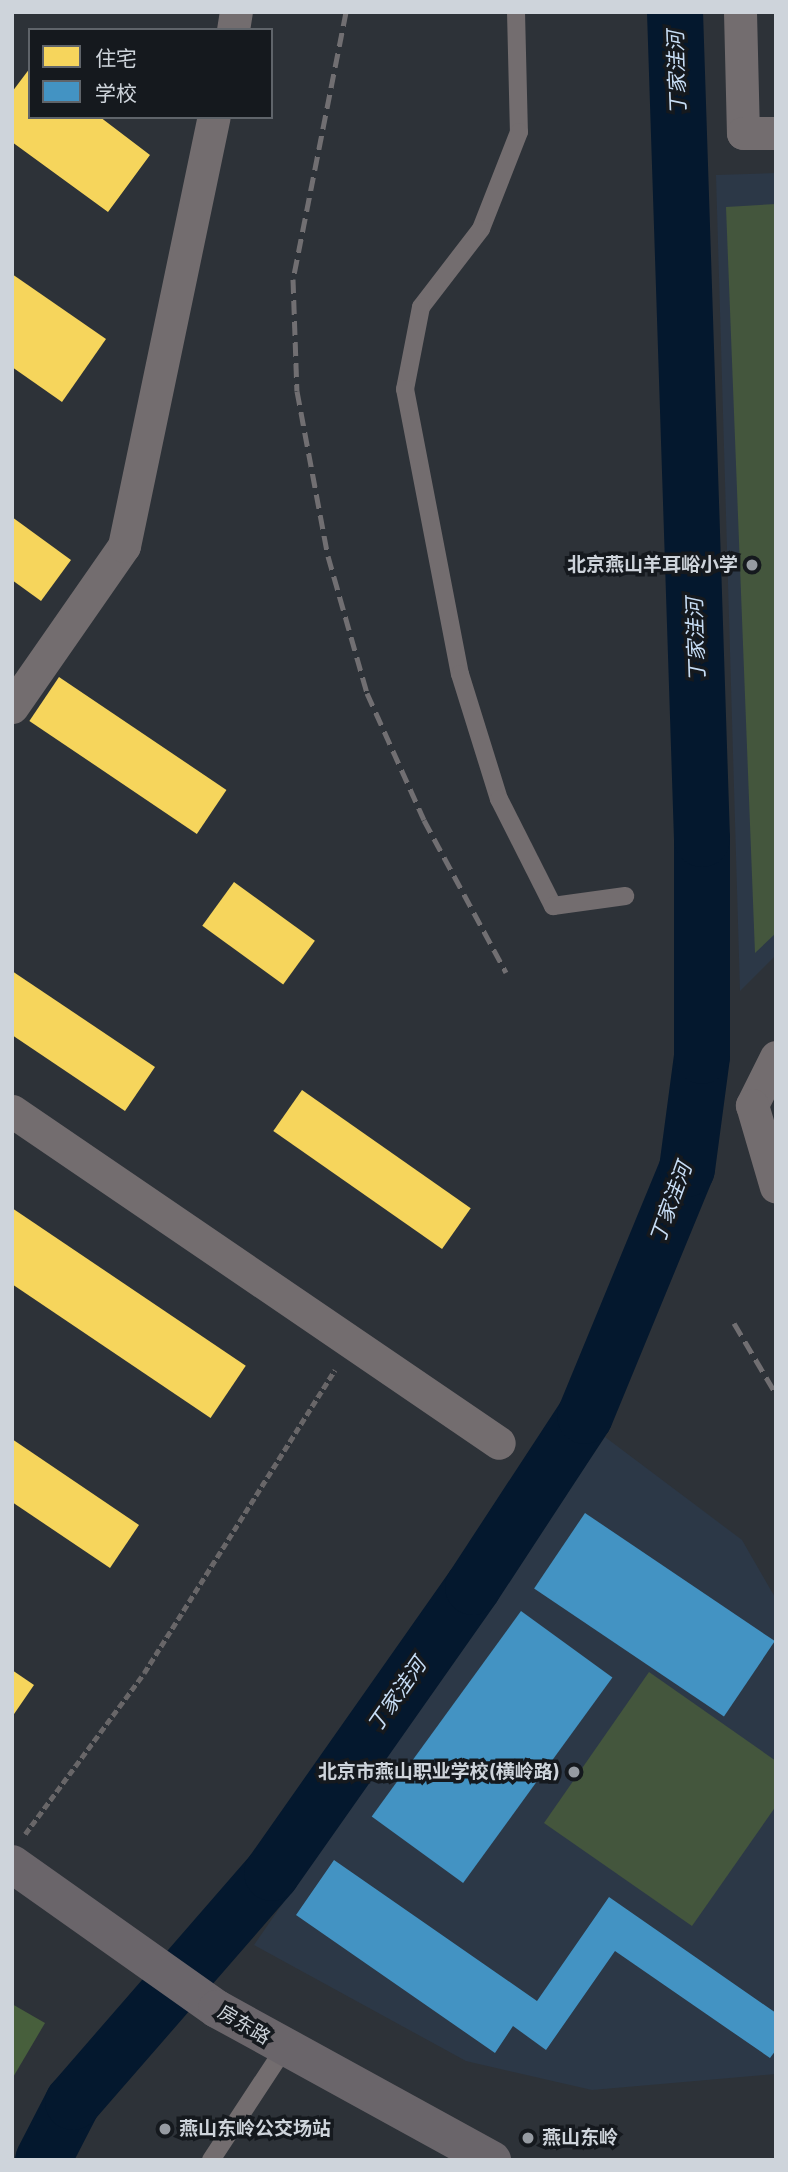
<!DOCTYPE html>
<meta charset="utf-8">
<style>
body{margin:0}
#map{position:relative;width:788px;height:2172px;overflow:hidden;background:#2d3238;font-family:Inter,"Noto Sans SC",sans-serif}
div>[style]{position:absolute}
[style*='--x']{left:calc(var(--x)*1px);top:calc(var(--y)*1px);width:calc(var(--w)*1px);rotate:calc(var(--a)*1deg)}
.built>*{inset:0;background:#2c3847}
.green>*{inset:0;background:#44563d}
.forest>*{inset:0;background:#475f3c}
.homes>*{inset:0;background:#f6d55c;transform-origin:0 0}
.schools>*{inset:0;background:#4393c3;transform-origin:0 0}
.river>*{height:56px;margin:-28px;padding:0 28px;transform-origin:28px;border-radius:28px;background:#04182e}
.path>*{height:4.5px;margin-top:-2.25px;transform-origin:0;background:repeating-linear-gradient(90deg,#686668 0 7px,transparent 0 10.5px)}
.lane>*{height:18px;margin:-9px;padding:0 9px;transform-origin:9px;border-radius:9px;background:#736d6f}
.street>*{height:33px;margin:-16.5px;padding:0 16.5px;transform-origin:16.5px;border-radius:16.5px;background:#736d6f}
.secondary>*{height:38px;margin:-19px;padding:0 19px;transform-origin:19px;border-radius:19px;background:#6a656a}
.rail>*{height:5px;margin-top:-2.5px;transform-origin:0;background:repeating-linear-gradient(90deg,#716f72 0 14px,transparent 0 21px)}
.dots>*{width:19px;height:19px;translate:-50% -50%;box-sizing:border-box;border:4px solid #15191e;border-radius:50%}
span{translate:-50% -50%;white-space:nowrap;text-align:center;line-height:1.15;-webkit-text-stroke:7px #15191e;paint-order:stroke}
.poi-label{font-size:19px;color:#ced4db;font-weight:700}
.right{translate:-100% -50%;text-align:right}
.left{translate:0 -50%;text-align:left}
.street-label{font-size:19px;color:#ced4db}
.water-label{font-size:21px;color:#c7ddf5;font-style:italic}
.frame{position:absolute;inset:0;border:14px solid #ced4db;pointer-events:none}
.legend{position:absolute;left:28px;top:28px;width:245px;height:91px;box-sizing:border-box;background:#15191e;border:2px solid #5f646a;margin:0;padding:9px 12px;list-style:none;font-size:21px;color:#ced4db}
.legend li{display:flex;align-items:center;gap:14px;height:35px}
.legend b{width:35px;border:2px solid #5f646a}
</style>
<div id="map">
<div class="built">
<div style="clip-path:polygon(776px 173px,776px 955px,740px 991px,716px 175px)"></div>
<div style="clip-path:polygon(605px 1437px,742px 1540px,776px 1599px,776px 2074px,592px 2090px,466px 2061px,254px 1945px)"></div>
</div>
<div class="green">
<div style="clip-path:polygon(776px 204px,776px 933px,755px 953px,726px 207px)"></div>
<div style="clip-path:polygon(649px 1672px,776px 1761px,776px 1806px,692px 1926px,544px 1823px)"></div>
</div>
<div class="forest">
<div style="clip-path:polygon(12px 2004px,45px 2023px,12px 2079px)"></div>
</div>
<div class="homes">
<div style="clip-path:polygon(30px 68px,30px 117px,100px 117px,150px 155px,108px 212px,12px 142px,12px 92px)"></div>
<div style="clip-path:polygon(12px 274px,106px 339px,62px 402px,12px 367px)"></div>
<div style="clip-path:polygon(12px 517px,71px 560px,41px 601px,12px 580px)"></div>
<div style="left:59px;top:677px;width:202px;height:53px;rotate:34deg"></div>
<div style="left:234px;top:882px;width:100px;height:54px;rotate:36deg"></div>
<div style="clip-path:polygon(12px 971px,155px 1067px,125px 1111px,12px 1035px)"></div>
<div style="left:302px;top:1090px;width:206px;height:50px;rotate:35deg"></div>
<div style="left:12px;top:1208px;width:282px;height:63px;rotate:34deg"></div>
<div style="clip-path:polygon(12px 1439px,139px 1525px,110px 1568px,12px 1502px)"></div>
<div style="clip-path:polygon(12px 1670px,34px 1685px,12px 1717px)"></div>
</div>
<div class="schools">
<div style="left:585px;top:1513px;width:229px;height:91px;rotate:34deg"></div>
<div style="left:521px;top:1611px;width:113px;height:254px;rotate:36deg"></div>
<div style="clip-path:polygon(334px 1860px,537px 2001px,609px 1897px,776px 2013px,776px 2050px,770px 2058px,615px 1951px,546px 2050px,513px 2026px,495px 2053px,296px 1915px)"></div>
</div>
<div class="river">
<div style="--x:43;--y:2160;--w:65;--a:-62.7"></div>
<div style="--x:73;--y:2102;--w:303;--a:-49"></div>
<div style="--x:272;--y:1873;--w:350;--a:-54.9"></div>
<div style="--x:473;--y:1587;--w:204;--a:-56.8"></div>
<div style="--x:585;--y:1416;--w:267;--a:-67.6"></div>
<div style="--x:687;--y:1169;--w:114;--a:-82.4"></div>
<div style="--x:702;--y:1056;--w:217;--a:-90"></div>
<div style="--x:702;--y:839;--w:827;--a:-91.87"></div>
</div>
<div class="path">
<div style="--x:25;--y:1834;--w:200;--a:-53.5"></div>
<div style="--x:144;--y:1673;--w:358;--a:-57.8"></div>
</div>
<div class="lane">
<div style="--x:516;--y:12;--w:120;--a:88.6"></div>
<div style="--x:519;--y:132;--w:104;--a:111.4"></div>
<div style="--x:481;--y:229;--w:98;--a:127.6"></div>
<div style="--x:421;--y:307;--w:84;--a:101"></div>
<div style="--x:405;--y:389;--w:290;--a:79.1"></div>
<div style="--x:460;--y:674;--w:131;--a:72.7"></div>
<div style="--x:499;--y:799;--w:120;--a:63.2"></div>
<div style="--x:553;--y:906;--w:73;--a:-7.9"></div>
<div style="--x:211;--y:2160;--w:133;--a:-56.7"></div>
</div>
<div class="street">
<div style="--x:740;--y:12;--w:121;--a:88.6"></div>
<div style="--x:743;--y:133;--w:33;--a:0"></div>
<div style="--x:233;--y:30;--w:18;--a:-81"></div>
<div style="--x:12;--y:707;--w:196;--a:-55.2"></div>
<div style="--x:124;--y:546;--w:438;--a:-78.2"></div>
<div style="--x:776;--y:1057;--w:54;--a:116.6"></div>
<div style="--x:752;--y:1105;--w:85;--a:73.7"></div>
<div style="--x:12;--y:1111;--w:589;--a:34.28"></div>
</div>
<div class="secondary">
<div style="--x:12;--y:1864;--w:251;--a:35.3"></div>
<div style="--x:217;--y:2009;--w:314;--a:28.8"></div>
</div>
<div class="rail">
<div style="--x:346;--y:12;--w:272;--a:101.2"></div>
<div style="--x:293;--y:279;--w:112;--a:88"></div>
<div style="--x:297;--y:391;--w:168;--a:79.4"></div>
<div style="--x:328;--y:556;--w:142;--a:74.1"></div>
<div style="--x:367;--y:693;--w:139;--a:65.8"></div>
<div style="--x:424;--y:820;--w:173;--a:61.7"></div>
<div style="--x:734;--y:1323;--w:82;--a:59.4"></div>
</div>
<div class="dots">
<div style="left:752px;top:565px;background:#969ba2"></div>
<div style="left:574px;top:1772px;background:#969ba2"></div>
<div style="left:165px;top:2129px;background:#969ba2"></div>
<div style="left:528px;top:2138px;background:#969ba2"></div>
</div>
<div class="poi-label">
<span class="right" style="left:738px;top:565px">北京燕山羊耳峪小学</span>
<span class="right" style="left:560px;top:1772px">北京市燕山职业学校(横岭路)</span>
<span class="left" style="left:179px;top:2129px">燕山东岭公交场站</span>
<span class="left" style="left:542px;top:2138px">燕山东岭</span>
</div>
<div class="street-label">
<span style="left:244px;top:2025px;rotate:31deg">房东路</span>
</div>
<div class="water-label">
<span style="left:677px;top:73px;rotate:-92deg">丁家洼河</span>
<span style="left:696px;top:640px;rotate:-92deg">丁家洼河</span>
<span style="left:671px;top:1203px;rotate:-70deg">丁家洼河</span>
<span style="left:397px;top:1695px;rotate:-55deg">丁家洼河</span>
</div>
<div class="frame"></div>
<ul class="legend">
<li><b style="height:19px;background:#f6d55c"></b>住宅</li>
<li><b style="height:19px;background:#4393c3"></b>学校</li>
</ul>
</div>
